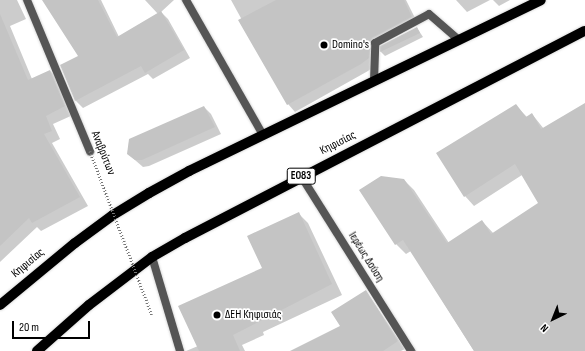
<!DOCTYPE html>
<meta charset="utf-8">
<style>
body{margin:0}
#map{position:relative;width:585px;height:351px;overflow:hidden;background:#fff;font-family:"Sofia Sans Condensed",sans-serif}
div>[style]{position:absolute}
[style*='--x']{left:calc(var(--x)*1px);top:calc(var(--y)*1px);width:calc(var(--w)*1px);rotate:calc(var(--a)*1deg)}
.shadow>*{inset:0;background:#0003}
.building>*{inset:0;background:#c4c4c4}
.roads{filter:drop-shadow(0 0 1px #dbdbdb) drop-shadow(0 0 1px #dbdbdb)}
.lane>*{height:8px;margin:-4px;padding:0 4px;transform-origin:4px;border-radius:4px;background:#555}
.street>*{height:8px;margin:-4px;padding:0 4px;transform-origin:4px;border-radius:4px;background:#555}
.primary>*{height:10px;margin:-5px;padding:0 5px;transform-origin:5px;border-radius:5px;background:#000}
.path-bridge>*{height:2.5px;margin-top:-1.25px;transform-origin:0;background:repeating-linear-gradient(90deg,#777 0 1px,transparent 0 3px)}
.dots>*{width:11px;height:11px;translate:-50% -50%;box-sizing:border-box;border:2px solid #fff;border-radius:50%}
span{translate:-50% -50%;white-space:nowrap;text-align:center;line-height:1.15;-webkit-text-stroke:3.5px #fff;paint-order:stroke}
.shield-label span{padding:1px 3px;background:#fff;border:1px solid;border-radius:3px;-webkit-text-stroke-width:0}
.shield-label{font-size:11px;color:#000;font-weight:700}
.poi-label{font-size:12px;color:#000}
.left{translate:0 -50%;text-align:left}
.street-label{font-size:12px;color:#000}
.north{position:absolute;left:533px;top:299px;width:40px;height:40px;-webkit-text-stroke:3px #fff;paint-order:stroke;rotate:223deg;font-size:11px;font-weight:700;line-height:16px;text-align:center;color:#000}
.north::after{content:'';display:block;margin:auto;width:14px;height:18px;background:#000;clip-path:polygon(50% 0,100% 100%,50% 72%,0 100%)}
.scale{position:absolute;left:12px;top:321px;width:78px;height:18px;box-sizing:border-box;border:2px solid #000;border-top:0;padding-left:5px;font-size:12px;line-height:14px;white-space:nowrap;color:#000;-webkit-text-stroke:3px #fff;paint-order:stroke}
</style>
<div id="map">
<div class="shadow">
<div style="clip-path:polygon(0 0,17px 0,26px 19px,10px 26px,32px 79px,50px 71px,59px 79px,73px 115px,53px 124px,60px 139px,52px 143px,88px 206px,41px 231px,37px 227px,0 262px)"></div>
<div style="clip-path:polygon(49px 0,101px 0,119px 37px,158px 14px,145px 0,174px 0,161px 12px,168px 19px,190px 58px,153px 79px,148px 74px,83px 108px,76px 101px,61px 65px,80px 57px)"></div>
<div style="clip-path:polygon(231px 0,406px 0,418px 24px,379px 46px,376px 65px,368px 71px,295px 112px,288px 104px)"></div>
<div style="clip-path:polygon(456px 0,490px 0,467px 12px)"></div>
<div style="clip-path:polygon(493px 0,510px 0,499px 6px)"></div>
<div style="clip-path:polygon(417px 28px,423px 37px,385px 56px,381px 52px,381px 47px)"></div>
<div style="clip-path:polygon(585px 104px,585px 351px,474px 351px,411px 251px,406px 254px,396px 244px,404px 180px,414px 190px,449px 243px,482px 221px,494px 234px,540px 203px,522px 175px,474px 206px,465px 196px,437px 153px,516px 106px,527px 117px,532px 114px,544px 129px)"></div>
<div style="clip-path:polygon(204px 107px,211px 114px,221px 134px,149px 166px,143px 167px,128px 154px)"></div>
<div style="clip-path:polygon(298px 213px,308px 223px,342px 295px,263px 332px,264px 335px,242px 345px,245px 351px,186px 351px,198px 346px,263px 268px)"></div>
<div style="clip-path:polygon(366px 291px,405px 349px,401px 351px,293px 351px,341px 326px)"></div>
</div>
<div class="building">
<div style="clip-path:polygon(42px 0,98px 0,117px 37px,161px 11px,184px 50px,145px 73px,141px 66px,75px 101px,60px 65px,78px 56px)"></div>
<div style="clip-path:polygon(276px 0,404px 0,412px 17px,372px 38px,369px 58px,361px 64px,287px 105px,238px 20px)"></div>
<div style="clip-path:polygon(0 14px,28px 80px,50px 70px,65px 106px,46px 116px,52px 131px,44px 134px,80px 197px,32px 223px,29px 218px,0 246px)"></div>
<div style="clip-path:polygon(417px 27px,420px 33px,380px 52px,380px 46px)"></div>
<div style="clip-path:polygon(585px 103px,585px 351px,474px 351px,403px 240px,395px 245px,359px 190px,381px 176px,404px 179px,447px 243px,482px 220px,491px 234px,538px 203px,515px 164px,464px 197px,436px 153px,516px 104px,526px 117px,532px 113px,541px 129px)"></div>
<div style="clip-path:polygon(204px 106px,215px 127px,142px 160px,135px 160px,127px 154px,129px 139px)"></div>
<div style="clip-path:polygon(299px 212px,332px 284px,233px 335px,240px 351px,199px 351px,178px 306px,262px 268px,247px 236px)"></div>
<div style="clip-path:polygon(366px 290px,398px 341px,383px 351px,290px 351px,340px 326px,331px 312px)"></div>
</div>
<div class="roads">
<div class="lane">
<div style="--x:374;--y:81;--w:38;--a:-88"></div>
<div style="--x:375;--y:43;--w:61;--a:-28.2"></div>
<div style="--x:429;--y:14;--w:40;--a:41"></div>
</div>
<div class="street">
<div style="--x:27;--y:0;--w:164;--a:67.4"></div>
<div style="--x:186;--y:0;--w:155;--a:60.3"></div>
<div style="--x:301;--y:176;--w:207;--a:57.8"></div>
<div style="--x:152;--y:257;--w:98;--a:73.4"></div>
</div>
<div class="primary">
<div style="--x:0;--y:305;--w:97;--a:-39.6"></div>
<div style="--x:75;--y:243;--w:47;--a:-36.4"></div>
<div style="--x:113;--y:215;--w:42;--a:-31.4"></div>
<div style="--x:149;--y:193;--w:46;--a:-28.8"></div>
<div style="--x:189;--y:171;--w:391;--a:-25.9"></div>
<div style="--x:37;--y:351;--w:69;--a:-41.5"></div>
<div style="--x:89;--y:305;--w:79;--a:-37.3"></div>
<div style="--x:152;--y:257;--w:38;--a:-30"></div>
<div style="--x:185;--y:238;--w:450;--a:-27.4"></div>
</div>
</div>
<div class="path-bridge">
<div style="--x:90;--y:151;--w:175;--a:69.3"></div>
</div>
<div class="dots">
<div style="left:324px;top:45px;background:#000"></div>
<div style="left:217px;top:315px;background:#000"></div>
</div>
<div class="shield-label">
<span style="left:301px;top:176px">ΕΟ83</span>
</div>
<div class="poi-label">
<span class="left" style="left:332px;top:45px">Domino's</span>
<span class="left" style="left:225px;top:315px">ΔΕΗ Κηφισιάς</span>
</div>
<div class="street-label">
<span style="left:338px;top:143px;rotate:-27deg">Κηφισίας</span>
<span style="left:103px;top:153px;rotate:68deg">Αναβρύτων</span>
<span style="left:366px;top:257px;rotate:58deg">Ιερέως Δούση</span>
<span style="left:28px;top:263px;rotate:-40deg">Κηφισίας</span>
</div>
<div class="north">N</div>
<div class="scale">20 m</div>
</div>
